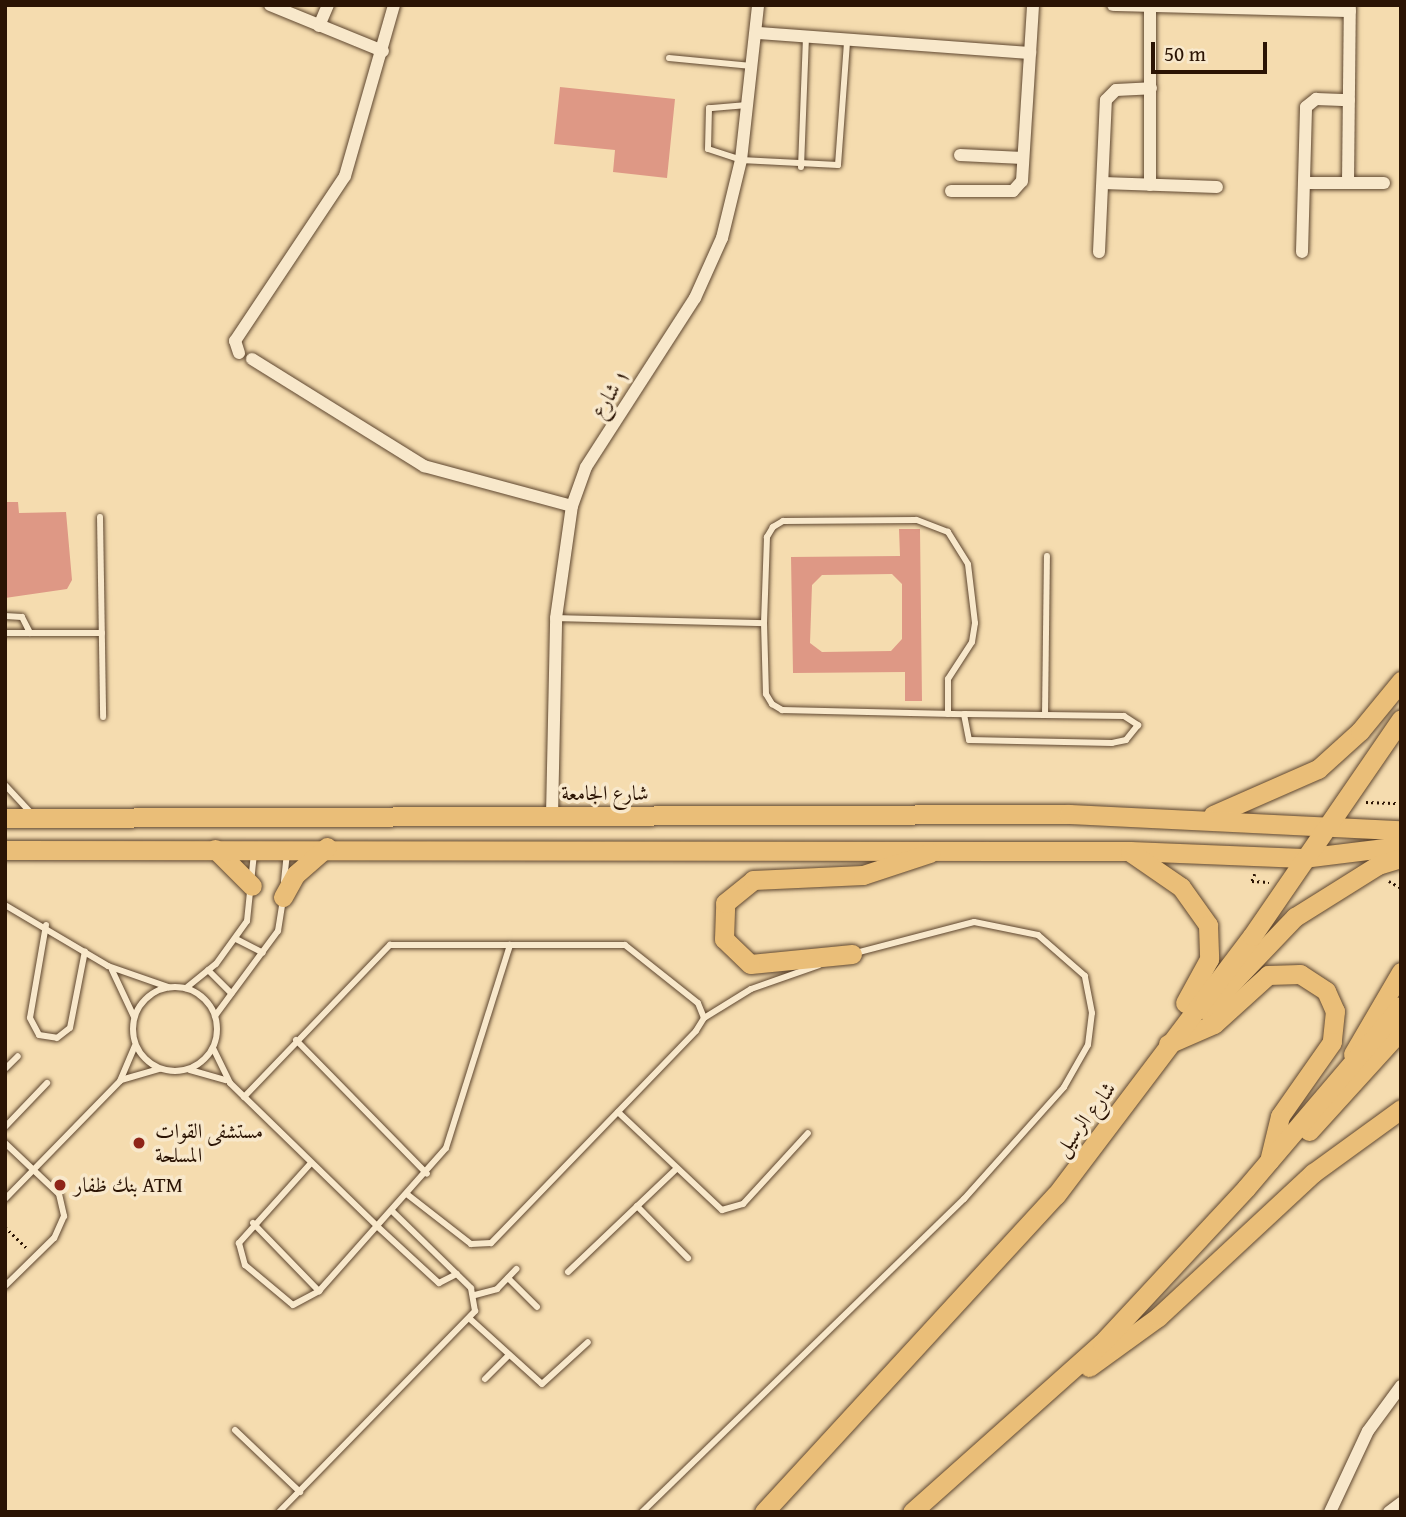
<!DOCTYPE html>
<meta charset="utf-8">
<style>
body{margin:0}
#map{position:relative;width:1406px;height:1517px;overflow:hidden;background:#f5dcaf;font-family:"Gentium Book Plus",Amiri,serif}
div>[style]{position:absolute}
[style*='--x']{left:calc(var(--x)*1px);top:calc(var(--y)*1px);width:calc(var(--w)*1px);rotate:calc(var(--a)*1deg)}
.building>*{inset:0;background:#de9885}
.path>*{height:2.5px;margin-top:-1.25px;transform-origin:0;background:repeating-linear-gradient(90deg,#2b1404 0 2px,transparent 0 5.5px)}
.roads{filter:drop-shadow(0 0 2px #5e462f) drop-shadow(0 0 2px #5e462f)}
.lane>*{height:6px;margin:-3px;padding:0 3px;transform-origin:3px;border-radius:3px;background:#f8e8cb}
.lane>.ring{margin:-3px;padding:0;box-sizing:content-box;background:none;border:6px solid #f8e8cb;border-radius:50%}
.street>*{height:12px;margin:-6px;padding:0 6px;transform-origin:6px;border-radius:6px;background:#f8e8cb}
.primary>*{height:19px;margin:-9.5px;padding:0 9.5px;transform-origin:9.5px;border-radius:9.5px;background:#eabe78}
.dots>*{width:19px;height:19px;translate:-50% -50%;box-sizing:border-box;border:4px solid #f8e8cb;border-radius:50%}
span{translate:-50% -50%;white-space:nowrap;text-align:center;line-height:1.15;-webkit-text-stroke:7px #f8e8cb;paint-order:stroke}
.street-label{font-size:21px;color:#2b1404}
.poi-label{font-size:21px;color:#2b1404}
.left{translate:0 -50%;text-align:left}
.frame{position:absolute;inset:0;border:7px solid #2b1404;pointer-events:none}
.scale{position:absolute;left:1151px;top:42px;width:116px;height:32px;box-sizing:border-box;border:4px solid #2b1404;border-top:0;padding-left:9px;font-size:21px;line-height:24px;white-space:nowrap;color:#2b1404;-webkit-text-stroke:5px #f8e8cb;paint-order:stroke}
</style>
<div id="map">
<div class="building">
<div style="clip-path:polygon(560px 87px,675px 99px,667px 178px,613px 172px,615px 150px,554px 144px)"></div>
<div style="clip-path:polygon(5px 502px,18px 502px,19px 513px,66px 512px,72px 580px,67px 589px,5px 598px)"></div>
<div style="clip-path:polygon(evenodd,899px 529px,920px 529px,922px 701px,905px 701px,905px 672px,793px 673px,791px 557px,900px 556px,899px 529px,892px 574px,902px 584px,902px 639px,891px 651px,822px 652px,810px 643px,812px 585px,822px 575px,892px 574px)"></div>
</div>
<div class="path">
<div style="--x:1366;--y:802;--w:35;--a:2"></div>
<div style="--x:1255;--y:874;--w:8;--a:113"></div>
<div style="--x:1252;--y:881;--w:17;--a:3"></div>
<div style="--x:1389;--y:881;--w:14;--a:30"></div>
<div style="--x:5;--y:1227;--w:32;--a:44"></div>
</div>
<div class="roads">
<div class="lane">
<div style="--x:669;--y:58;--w:83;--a:5.5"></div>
<div style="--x:747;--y:105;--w:38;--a:175"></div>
<div style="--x:709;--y:108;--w:41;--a:91.4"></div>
<div style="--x:708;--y:149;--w:35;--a:18"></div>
<div style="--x:741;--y:160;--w:97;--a:3"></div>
<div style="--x:838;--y:165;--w:124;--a:-85.8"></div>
<div style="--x:801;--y:167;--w:130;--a:-87.8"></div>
<div style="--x:100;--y:517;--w:200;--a:89.1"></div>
<div style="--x:5;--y:616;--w:17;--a:3"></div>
<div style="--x:22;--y:617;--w:18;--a:63"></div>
<div style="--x:556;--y:618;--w:208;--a:1.4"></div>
<div style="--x:5;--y:633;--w:97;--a:0"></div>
<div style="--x:948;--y:714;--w:35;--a:-90"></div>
<div style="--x:948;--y:679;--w:44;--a:-57"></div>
<div style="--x:972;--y:642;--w:19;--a:-81"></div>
<div style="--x:975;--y:623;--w:59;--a:-96.8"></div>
<div style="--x:968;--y:564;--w:38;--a:-122"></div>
<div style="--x:948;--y:532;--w:34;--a:-159"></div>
<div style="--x:916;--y:520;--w:133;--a:179.6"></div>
<div style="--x:783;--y:521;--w:12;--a:149"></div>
<div style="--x:773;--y:527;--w:12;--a:121"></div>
<div style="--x:767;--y:537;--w:86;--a:92"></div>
<div style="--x:764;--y:623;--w:71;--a:88.4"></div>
<div style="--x:766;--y:694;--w:12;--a:59"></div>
<div style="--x:772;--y:704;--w:12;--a:31"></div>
<div style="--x:782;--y:710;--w:182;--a:1.3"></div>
<div style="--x:964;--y:714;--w:160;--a:0.7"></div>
<div style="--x:1124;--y:716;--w:17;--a:33"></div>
<div style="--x:1138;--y:725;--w:19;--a:129"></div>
<div style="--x:1126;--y:740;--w:14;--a:168"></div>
<div style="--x:1112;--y:743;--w:143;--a:-178.8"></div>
<div style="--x:969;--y:740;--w:26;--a:-101"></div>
<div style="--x:1045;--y:715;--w:159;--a:-89.3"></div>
<div style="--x:5;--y:785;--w:38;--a:47"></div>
<div style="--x:284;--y:881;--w:27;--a:-84"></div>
<div style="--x:5;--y:905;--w:120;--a:30.6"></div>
<div style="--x:108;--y:966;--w:64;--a:19.3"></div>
<div style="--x:46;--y:925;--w:94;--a:99.8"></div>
<div style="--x:30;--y:1018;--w:19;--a:62"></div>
<div style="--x:39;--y:1035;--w:18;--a:9"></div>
<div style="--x:57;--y:1038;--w:16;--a:-38"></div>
<div style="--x:70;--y:1028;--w:78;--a:-79"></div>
<div style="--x:236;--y:939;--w:30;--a:27"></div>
<div style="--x:112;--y:970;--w:52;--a:64.9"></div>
<div style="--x:208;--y:970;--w:33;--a:45"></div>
<div class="ring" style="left:133px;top:987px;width:78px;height:78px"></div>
<div style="--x:186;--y:988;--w:38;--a:-39"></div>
<div style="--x:216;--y:964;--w:53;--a:-54.2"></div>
<div style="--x:247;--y:921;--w:68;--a:-84.1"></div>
<div style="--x:215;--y:1016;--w:106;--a:-53.5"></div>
<div style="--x:278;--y:931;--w:32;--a:-81"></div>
<div style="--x:704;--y:1018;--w:55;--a:-31.7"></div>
<div style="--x:751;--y:989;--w:72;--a:-19.4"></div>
<div style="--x:296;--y:1040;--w:187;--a:45.6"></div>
<div style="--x:213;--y:1048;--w:39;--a:64"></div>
<div style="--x:230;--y:1083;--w:206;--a:44.2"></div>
<div style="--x:378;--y:1227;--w:83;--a:42.6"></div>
<div style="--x:439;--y:1283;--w:20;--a:-27"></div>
<div style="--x:5;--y:1069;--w:18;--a:-45"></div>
<div style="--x:190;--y:1070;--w:37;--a:16"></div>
<div style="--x:121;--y:1080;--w:40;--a:-16"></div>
<div style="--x:244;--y:1097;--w:211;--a:-46.2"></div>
<div style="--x:390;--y:945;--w:235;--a:0"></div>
<div style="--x:625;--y:945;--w:93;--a:38.5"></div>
<div style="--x:698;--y:1003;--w:16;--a:68"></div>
<div style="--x:704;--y:1018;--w:15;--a:122"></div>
<div style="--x:696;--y:1031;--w:295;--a:134"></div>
<div style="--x:491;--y:1243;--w:20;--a:177"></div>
<div style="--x:471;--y:1244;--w:80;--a:-142.1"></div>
<div style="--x:618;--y:1112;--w:143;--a:43.3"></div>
<div style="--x:722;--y:1210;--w:22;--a:-16"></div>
<div style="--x:743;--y:1204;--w:96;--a:-47.5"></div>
<div style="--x:5;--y:1127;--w:61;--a:-46.3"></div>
<div style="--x:5;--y:1143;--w:74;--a:43.4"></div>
<div style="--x:59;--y:1194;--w:23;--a:77"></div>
<div style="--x:64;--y:1216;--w:24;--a:114"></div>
<div style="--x:54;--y:1238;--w:69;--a:135.6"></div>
<div style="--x:311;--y:1163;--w:108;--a:132"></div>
<div style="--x:239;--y:1243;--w:23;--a:75"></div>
<div style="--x:245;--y:1265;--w:62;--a:39.8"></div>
<div style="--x:293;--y:1305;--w:30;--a:-28"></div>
<div style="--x:319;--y:1291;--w:191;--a:-48.4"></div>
<div style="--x:446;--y:1148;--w:213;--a:-72.5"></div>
<div style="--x:5;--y:1199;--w:165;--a:-45.7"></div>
<div style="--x:120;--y:1081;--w:38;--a:-67"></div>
<div style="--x:637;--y:1206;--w:73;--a:45.6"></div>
<div style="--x:253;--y:1223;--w:95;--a:45.9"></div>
<div style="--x:568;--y:1272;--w:149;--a:-43.6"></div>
<div style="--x:508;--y:1278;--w:41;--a:45"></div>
<div style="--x:475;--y:1295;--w:23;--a:-15"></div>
<div style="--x:497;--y:1289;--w:28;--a:-46"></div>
<div style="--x:469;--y:1318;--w:98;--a:42.1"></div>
<div style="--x:542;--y:1384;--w:62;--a:-42.4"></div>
<div style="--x:485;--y:1379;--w:34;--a:-45"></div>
<div style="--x:235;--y:1430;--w:90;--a:43.6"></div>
<div style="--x:279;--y:1512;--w:281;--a:-45.7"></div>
<div style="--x:475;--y:1311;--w:23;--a:-100"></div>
<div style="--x:471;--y:1288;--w:110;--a:-135.7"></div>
<div style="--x:642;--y:1512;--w:449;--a:-44.2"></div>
<div style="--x:964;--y:1199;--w:150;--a:-48.2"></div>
<div style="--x:1064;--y:1087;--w:48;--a:-60.3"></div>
<div style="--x:1088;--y:1045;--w:32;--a:-83"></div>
<div style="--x:1092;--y:1013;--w:38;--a:-101"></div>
<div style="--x:1085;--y:976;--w:62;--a:-138.9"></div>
<div style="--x:1038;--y:935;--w:65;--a:-168.5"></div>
<div style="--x:974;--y:922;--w:122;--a:165.3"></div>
</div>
<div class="street">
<div style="--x:270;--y:5;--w:122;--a:22.2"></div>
<div style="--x:1113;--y:5;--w:237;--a:1.5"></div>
<div style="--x:319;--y:26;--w:23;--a:-67"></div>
<div style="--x:758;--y:33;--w:273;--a:4.2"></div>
<div style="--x:960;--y:155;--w:63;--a:2.7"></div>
<div style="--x:1103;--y:183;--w:114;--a:2"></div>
<div style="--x:1304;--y:183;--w:80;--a:0"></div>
<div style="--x:1348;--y:183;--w:178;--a:-89.4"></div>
<div style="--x:1150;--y:185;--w:180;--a:-90"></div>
<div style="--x:951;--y:191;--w:62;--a:0"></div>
<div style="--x:1013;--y:191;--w:13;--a:-48"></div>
<div style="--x:1022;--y:181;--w:176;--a:-86.4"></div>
<div style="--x:1099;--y:252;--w:152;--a:-87.4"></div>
<div style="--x:1106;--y:100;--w:14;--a:-45"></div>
<div style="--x:1116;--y:90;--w:35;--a:-3"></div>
<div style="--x:1302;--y:252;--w:145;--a:-88.4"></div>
<div style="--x:1306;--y:107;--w:13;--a:-39"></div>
<div style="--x:1316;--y:99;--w:33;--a:2"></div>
<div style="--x:239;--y:353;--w:13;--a:-108"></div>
<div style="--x:235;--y:341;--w:198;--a:-56.3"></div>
<div style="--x:345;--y:176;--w:178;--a:-74"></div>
<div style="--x:252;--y:359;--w:203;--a:31.9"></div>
<div style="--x:424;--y:466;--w:153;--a:15.1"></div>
<div style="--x:552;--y:816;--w:198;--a:-88.8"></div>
<div style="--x:556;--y:618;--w:113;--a:-81.9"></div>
<div style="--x:572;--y:506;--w:41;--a:-70.3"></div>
<div style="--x:586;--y:467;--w:201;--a:-57.2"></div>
<div style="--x:695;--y:298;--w:66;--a:-65.8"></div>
<div style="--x:722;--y:238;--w:80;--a:-76.3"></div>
<div style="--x:741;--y:160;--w:156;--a:-83.7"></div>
<div style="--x:1330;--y:1512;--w:89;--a:-64.9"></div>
<div style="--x:1368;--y:1431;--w:56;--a:-53.7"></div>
<div style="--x:1389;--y:1512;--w:15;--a:-37"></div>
</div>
<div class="primary">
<div style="--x:1213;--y:815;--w:115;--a:-23.7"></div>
<div style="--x:1318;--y:769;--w:57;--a:-42.1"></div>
<div style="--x:1360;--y:731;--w:65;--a:-50.6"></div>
<div style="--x:5;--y:818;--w:1064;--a:-0.22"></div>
<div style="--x:1069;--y:814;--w:332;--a:2.8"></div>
<div style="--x:215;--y:849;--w:52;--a:45"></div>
<div style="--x:5;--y:850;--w:1125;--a:0.05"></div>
<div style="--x:1130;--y:851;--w:173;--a:2.3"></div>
<div style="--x:1303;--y:858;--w:99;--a:-7"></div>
<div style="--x:1130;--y:852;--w:62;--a:34.5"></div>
<div style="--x:1181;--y:887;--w:47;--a:54.6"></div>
<div style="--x:1208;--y:925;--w:34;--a:88"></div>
<div style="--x:1209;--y:959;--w:50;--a:118.6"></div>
<div style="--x:283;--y:897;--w:26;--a:-61"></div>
<div style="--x:296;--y:874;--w:41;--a:-41.1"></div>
<div style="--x:852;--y:954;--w:102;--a:174.4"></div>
<div style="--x:750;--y:964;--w:36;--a:-136"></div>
<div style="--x:724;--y:939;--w:36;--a:-88"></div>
<div style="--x:725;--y:903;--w:36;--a:-39"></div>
<div style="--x:753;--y:880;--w:110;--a:-2.6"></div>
<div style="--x:863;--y:875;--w:71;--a:-18.2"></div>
<div style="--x:1206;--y:1010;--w:129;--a:-46.3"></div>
<div style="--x:1295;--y:917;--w:98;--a:-32.1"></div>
<div style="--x:1378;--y:865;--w:24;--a:-17"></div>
<div style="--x:1168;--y:1044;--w:50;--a:-23.5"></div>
<div style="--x:1214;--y:1024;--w:73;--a:-42.2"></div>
<div style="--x:1268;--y:975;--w:32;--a:-2"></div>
<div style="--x:1300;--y:974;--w:31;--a:33"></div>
<div style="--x:1326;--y:991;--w:22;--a:66"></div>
<div style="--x:1335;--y:1011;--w:31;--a:96"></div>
<div style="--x:1332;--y:1042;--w:90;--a:125.1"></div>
<div style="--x:1280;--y:1116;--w:46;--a:103.7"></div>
<div style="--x:1353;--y:1054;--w:95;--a:-59.7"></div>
<div style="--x:1309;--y:1131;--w:137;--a:-47.7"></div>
<div style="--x:1089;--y:1367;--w:85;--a:-35.9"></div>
<div style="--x:1158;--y:1317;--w:212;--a:-42.9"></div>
<div style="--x:1313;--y:1173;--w:109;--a:-36"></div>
<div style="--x:764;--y:1512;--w:431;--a:-47.4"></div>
<div style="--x:1056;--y:1195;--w:325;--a:-52.9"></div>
<div style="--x:1252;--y:936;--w:263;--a:-55.5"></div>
<div style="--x:912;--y:1512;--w:254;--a:-41.7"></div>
<div style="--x:1102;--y:1343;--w:212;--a:-47.1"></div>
<div style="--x:1246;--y:1188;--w:239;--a:-49.6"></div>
</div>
</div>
<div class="dots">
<div style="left:139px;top:1143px;background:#8f2418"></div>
<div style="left:60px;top:1185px;background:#8f2418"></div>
</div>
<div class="street-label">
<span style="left:610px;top:393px;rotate:-57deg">١ شارع</span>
<span style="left:605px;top:793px">شارع الجامعة</span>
<span style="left:1085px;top:1119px;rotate:-53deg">شارع الرسيل</span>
</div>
<div class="poi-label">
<span class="left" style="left:155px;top:1143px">مستشفى القوات<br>المسلحة</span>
<span class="left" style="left:74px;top:1185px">بنك ظفار ATM</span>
</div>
<div class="frame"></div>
<div class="scale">50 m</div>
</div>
